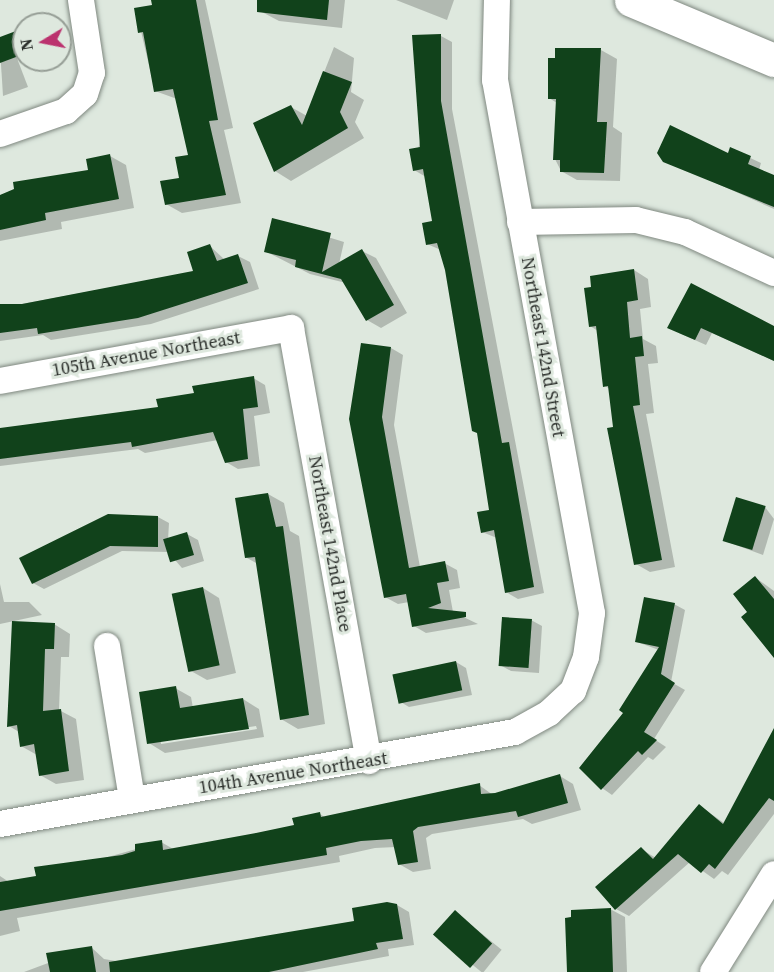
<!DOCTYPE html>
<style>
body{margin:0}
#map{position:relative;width:774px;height:972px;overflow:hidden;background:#dee8de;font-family:"Source Serif 4",serif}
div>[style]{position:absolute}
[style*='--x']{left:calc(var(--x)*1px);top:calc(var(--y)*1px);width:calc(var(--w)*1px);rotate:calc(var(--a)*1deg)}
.shadow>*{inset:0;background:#0003;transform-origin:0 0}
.building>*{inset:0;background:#11421b;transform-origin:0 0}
.roads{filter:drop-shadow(0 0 2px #7f8880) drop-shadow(0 0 2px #7f8880)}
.street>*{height:26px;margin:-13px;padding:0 13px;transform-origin:13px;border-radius:13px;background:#fff}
.secondary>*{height:33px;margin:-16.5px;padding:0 16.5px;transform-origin:16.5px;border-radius:16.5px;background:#fff}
span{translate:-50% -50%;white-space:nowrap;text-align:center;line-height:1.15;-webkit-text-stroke:6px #dee8de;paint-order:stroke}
.street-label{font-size:18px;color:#2a2e2a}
.north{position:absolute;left:12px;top:12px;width:60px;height:60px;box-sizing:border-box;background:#dee8de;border:2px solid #969e96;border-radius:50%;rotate:260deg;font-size:16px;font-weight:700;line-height:24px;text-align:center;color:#2a2e2a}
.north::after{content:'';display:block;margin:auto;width:21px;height:27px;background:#bb326e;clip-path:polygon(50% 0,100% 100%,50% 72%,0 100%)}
</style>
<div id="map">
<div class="shadow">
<div style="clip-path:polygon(153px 0,205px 0,233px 128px,224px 130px,241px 203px,182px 213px,166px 204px,189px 157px,177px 99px,155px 91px,136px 10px,154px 6px)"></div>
<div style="clip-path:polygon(263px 0,345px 0,342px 28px,279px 21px,262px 12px)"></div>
<div style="clip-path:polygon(396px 0,454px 0,447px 20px)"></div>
<div style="clip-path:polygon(441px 36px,452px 42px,452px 109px,544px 593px,518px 599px,506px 592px,497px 538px,482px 532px,491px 511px,478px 433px,446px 270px,441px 250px,427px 244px,434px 222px,426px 177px,414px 170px)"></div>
<div style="clip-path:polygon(334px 47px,354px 58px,351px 92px,364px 100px,355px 122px,364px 138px,291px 181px,275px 171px,255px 123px,291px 107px,307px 116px)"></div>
<div style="clip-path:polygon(0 49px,15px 53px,28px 87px,3px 96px)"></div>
<div style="clip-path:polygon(601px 50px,617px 59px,613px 127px,622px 133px,620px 181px,577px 180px,561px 171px,555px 159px,557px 103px,549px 98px)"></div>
<div style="clip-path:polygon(731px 149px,761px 163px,759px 170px,774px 177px,774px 209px,664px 160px,728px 155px)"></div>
<div style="clip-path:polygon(110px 156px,126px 165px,134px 208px,61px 222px,62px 229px,0 241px,0 195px,90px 171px)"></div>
<div style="clip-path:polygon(273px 220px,344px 242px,339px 264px,362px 251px,376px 258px,407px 313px,381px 328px,367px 320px,346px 283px,310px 274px,265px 251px)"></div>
<div style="clip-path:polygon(210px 246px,225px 260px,238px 256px,250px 262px,259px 289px,151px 324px,51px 340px,43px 335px,0 341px,0 308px,195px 272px)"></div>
<div style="clip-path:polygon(634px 270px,648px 279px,651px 307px,640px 309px,643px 339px,656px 346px,658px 363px,648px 364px,654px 413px,646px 414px,675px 567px,650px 572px,636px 564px,610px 389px,605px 386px,598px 331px,590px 326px,592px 288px)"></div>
<div style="clip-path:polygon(692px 285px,774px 327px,774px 361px,712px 333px,706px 345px,679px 333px)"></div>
<div style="clip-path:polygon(391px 348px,403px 355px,394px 425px,420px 567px,444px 563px,457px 570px,460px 588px,449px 590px,453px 612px,478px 624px,426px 633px,414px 626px,409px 602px,398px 604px,385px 597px,350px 419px)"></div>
<div style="clip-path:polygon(253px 378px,265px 385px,270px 413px,254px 416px,260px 466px,238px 469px,226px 462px,218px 440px,145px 453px,138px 449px,0 466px,0 429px,160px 408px)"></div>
<div style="clip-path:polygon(268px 494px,284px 503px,290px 531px,299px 536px,325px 724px,298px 729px,281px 719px,258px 564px,247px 558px)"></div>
<div style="clip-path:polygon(765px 507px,774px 519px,763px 555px,725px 541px)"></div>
<div style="clip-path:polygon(158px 517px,169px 523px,168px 540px,187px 534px,198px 540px,204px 561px,182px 568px,168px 552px,122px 551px,44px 589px,33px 583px)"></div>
<div style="clip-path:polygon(756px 578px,774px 591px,774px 654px,749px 613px)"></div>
<div style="clip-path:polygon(0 584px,4px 602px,29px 602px,42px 615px,0 624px)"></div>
<div style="clip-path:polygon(203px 588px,219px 598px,236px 673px,207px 680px,191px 671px)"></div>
<div style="clip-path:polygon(674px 604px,685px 610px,671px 682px,685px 690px,654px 739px,666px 747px,653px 760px,648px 757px,612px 795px,602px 788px,626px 713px,659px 650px,637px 642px)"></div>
<div style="clip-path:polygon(531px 620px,542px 626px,539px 673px,511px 671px,500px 665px)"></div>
<div style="clip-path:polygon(54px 624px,70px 634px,69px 657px,61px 657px,59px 710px,76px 719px,84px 780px,56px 784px,40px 775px,37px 755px,21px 746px,19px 732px,9px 726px)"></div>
<div style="clip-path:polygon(456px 662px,466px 668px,472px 695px,409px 707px,399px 701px)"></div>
<div style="clip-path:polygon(evenodd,175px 688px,191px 697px,193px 708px,243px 699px,259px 709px,264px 737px,165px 753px,149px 743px,175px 688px,256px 726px,257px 729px,161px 744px,161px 741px,256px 726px)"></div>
<div style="clip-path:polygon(774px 736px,774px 814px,728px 875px,722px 871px,714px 879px,690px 862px,629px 916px,616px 909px,641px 849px,656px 858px,700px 806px,724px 823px)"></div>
<div style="clip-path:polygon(560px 776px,573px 784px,581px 810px,532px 824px,523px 819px,432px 834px,426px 838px,431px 869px,413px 872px,399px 864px,396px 847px,375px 848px,339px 856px,340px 862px,17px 918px,20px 931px,0 936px,0 876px,9px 882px,37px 877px,161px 842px,175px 850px,284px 830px,320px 814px,326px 818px,479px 785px,493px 795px)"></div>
<div style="clip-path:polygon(397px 905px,409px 912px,414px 945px,388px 949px,389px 956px,303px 972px,24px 972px,91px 947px,104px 959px,122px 962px,356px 923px)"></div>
<div style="clip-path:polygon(610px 909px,625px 917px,627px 972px,569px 972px)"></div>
<div style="left:455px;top:912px;width:60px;height:30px;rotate:39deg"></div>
</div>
<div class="building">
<div style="clip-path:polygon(151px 0,196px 0,218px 120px,209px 121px,226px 195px,165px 205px,160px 181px,179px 178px,175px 157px,188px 155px,173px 89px,154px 92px,143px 32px,138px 33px,134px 8px,152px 5px)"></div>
<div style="clip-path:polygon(257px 0,329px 0,327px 20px,257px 12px)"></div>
<div style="clip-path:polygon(24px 28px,24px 54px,0 63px,0 37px)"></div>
<div style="clip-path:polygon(441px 34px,441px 101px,502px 443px,509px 442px,534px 587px,505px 593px,494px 530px,481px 533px,477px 512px,489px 510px,477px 433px,472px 431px,445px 270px,437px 243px,426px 245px,422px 223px,432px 221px,423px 169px,413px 171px,409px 149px,420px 147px,412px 35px)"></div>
<div style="clip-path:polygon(555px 48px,601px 48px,597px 122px,607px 122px,604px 173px,560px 172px,560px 160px,553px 160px,556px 99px,548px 99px,548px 58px,555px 58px)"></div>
<div style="clip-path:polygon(323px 71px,352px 82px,340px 112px,348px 128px,274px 172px,253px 123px,291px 105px,302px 125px)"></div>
<div style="clip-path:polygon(670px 125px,728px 153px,730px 147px,751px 156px,748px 164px,774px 175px,774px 207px,663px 162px,657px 153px)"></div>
<div style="clip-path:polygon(110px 154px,119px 199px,45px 213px,46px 220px,0 230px,0 195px,14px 189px,13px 182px,88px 170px,86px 159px)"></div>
<div style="clip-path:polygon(272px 218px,331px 233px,322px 272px,362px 249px,394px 305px,366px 321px,341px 279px,295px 267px,296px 260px,264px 252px)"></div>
<div style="clip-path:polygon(210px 244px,217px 261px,238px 254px,248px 283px,138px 318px,38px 334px,37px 328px,0 333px,0 304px,22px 304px,193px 271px,187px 252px)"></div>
<div style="clip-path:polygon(634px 269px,638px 300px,627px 302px,630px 338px,642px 336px,644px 356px,635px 357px,640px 405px,633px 406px,662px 560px,634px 565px,607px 428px,613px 427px,608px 386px,603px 387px,596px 326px,589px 327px,584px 288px,591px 287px,590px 276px)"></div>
<div style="clip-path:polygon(691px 283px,774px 326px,774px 361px,701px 328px,695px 340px,667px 328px)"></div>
<div style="clip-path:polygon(361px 343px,391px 347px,382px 417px,409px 568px,445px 561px,449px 581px,437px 583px,441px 603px,428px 608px,466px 612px,466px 617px,412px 627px,406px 594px,384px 598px,349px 419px)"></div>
<div style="clip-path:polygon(254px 376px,258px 407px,243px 409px,248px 459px,225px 463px,213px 432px,132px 447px,131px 442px,0 459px,0 428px,158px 407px,156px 399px,194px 393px,192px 386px)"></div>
<div style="clip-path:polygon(268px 493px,276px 527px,283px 526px,309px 715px,280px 720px,255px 557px,245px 558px,235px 498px)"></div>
<div style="left:736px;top:497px;width:31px;height:46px;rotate:17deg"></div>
<div style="clip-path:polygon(108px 514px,158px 516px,158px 547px,110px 546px,32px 584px,19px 558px)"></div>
<div style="left:187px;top:532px;width:24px;height:25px;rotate:73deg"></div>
<div style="clip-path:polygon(755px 576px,774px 599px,774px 658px,741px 617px,747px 612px,733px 594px)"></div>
<div style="left:203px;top:587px;width:80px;height:32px;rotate:78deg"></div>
<div style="clip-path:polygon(644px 597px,675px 603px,661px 674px,675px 683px,644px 732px,657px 740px,642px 755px,638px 751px,601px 790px,579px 768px,623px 713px,619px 710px,659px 647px,635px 642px)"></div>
<div style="left:502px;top:617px;width:30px;height:49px;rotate:4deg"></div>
<div style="clip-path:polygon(12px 621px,55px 623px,54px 649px,45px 649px,43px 711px,61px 709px,69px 771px,39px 776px,34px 744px,20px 747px,17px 725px,7px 727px)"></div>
<div style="left:456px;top:661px;width:30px;height:65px;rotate:78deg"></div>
<div style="clip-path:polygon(176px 686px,180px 708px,243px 698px,249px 729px,147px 744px,139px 692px)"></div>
<div style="clip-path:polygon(774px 728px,774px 801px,769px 798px,715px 869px,709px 864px,701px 873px,678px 854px,615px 910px,595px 887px,641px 847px,653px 859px,699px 804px,723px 824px)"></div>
<div style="clip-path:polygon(560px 774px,568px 803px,518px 817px,516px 811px,418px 827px,413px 831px,418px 862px,398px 865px,392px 839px,361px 841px,326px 848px,327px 855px,0 911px,0 882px,36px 876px,34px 867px,122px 855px,135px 851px,135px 844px,162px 840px,163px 850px,256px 833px,294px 825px,292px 818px,320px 812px,321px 817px,480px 783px,481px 794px,495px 793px)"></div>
<div style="clip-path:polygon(387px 902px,397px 904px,403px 939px,376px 943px,378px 949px,269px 972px,110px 972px,109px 962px,354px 921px,352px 908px)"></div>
<div style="clip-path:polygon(611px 908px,613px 972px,567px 972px,565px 918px,571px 917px,571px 910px)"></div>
<div style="left:455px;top:910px;width:50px;height:33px;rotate:42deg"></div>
<div style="clip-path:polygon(92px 946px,96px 972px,50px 972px,46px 953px)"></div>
</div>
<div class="roads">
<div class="street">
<div style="--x:0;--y:134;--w:70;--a:-19.2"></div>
<div style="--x:66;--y:111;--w:25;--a:-42"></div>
<div style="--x:85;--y:94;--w:22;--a:-72"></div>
<div style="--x:92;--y:73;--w:74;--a:-98.6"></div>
<div style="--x:520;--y:222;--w:116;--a:-1"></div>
<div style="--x:636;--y:220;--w:50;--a:13.8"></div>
<div style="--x:685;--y:232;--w:98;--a:24.7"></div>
<div style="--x:0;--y:381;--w:296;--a:-10.3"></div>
<div style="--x:291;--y:328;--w:440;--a:79.8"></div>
<div style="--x:107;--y:646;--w:155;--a:80.7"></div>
<div style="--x:0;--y:824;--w:523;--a:-10.13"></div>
<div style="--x:515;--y:732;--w:39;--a:-29"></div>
<div style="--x:549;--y:713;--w:33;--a:-43"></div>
<div style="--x:573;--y:691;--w:36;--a:-69"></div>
<div style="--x:586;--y:657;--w:44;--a:-82.2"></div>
<div style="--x:592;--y:613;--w:542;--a:-100.31"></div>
<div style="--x:495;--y:80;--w:80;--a:-88.6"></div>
<div style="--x:713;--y:972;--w:115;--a:-58.1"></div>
</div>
<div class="secondary">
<div style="--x:631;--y:0;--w:155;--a:22.8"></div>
</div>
</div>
<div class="street-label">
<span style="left:543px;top:347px;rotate:80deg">Northeast 142nd Street</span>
<span style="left:146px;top:354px;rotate:-10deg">105th Avenue Northeast</span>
<span style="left:330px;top:544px;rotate:80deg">Northeast 142nd Place</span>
<span style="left:293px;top:773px;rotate:-9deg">104th Avenue Northeast</span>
</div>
<div class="north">N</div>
</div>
